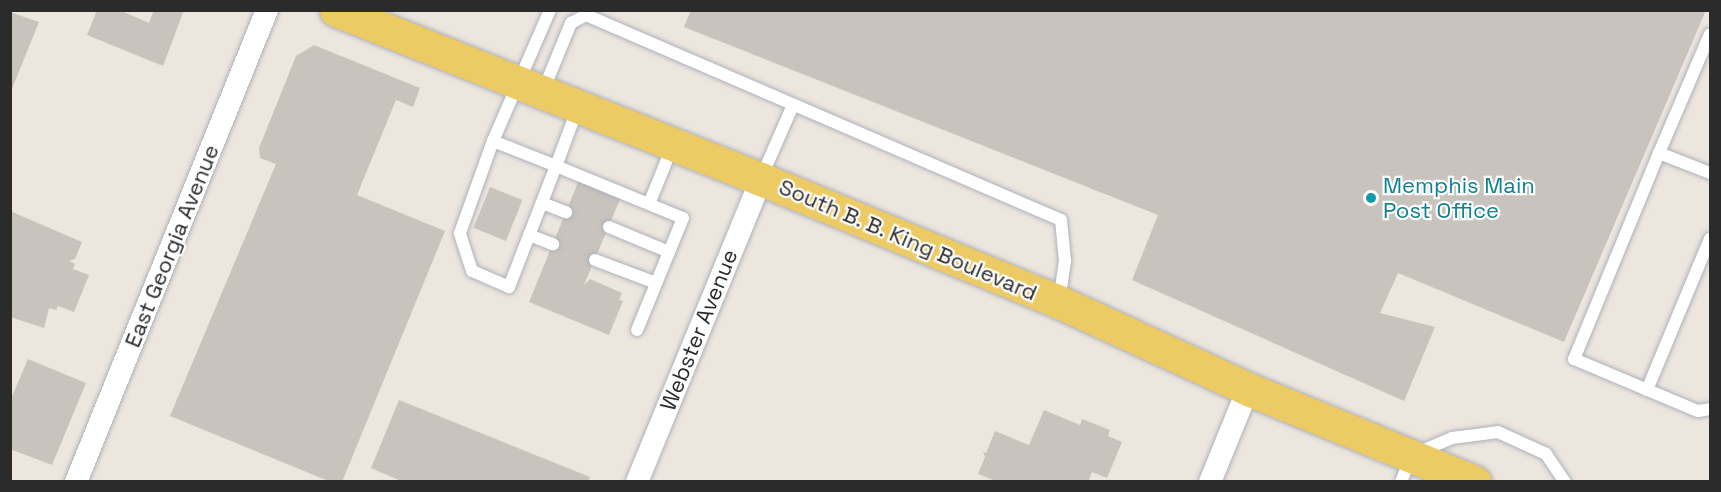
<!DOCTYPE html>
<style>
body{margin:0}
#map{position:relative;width:1721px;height:492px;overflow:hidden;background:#ede6de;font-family:"Space Grotesk",sans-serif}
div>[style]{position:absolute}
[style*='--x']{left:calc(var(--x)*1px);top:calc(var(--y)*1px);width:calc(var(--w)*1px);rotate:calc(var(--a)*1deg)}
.building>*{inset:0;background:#c8c3bd;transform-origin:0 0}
.roads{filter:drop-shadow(0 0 2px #aeb1bb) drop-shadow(0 0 2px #aeb1bb)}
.service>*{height:12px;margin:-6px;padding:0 6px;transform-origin:6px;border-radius:6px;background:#fff}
.minor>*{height:22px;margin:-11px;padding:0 11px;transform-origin:11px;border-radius:11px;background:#fff}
.primary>*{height:33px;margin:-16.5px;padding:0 16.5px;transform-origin:16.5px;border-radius:16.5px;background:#ecca64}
.dots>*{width:16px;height:16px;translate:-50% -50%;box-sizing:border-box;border:3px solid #fff;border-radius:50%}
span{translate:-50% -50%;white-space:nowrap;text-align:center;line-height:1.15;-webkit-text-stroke:4.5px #fff;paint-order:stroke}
.culture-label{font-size:22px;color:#0d838f}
.left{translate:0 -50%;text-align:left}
.street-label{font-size:22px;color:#2b2b2b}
.frame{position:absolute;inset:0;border:12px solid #2b2b2b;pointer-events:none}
</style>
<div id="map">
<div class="building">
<div style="clip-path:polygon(97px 10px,119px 10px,149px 23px,154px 10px,184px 10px,163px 66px,87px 35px)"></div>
<div style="clip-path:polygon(691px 10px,1706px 10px,1564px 342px,1398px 273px,1380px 313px,1435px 327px,1404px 401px,1132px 280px,1158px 215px,684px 27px)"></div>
<div style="clip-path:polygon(10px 12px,39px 22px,11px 91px,10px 91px)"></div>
<div style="clip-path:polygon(314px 45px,420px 88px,413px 107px,396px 100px,357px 195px,445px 231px,342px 482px,331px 482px,170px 416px,276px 164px,260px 158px,259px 148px,296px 56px)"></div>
<div style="clip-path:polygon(579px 180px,621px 197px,584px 285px,590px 279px,622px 293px,619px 300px,623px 301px,609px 335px,529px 302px)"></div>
<div style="left:490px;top:187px;width:35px;height:44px;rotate:22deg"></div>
<div style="clip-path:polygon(10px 211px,82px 242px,75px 259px,69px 261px,75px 264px,73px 269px,89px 275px,74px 312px,58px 306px,56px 310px,49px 308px,44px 328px,10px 317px)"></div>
<div style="clip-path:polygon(28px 359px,86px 383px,52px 465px,10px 449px,10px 401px)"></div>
<div style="clip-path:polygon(399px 400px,590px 477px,588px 482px,403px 482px,371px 468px)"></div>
<div style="clip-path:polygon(1044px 410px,1080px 425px,1082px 419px,1110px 430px,1108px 436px,1122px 442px,1107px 478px,1092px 472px,1088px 482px,998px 482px,978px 474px,985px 457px,983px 452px,986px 453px,995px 431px,1029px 445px)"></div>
</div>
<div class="roads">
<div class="service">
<div style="--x:543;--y:91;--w:74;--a:-67.6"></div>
<div style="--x:571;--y:23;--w:17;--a:-28"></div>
<div style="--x:586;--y:15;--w:517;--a:23.34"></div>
<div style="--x:1061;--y:220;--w:41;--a:84.4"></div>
<div style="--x:1065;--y:261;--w:40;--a:98.5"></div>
<div style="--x:578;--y:107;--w:63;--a:110.4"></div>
<div style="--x:556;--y:166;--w:130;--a:111.2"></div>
<div style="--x:509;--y:287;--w:40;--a:-156.6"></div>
<div style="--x:472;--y:271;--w:40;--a:-108"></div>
<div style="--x:460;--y:233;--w:98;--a:-70.3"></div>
<div style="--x:493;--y:141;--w:68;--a:21.6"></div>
<div style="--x:556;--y:166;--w:137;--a:22.3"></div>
<div style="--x:683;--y:218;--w:121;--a:112.3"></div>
<div style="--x:493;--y:141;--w:143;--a:-66.5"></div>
<div style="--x:1659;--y:153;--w:129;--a:-66.8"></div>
<div style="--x:1710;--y:173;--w:55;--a:-158.6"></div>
<div style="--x:1659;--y:153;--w:223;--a:112.4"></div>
<div style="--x:1574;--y:359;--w:134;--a:22.8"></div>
<div style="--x:1698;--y:411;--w:12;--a:-9"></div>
<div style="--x:761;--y:178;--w:80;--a:-66.3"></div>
<div style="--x:542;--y:203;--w:26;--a:21"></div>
<div style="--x:649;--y:204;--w:64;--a:-67.9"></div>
<div style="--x:609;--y:227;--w:65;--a:22.6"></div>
<div style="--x:529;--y:235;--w:26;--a:21"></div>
<div style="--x:595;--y:260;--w:65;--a:20.7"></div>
<div style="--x:1647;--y:390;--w:164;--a:-67.4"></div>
<div style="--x:1401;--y:482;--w:29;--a:-68"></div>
<div style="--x:1412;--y:455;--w:43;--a:-23"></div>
<div style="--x:1452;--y:438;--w:46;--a:-7.4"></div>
<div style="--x:1498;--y:432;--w:53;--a:24.6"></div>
<div style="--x:1546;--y:454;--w:34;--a:56"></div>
</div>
<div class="minor">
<div style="--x:76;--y:482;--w:509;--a:-67.97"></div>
<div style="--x:637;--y:482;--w:327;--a:-67.7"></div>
<div style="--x:1210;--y:482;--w:100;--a:-67.8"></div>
</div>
<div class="primary">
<div style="--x:336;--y:10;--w:457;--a:21.7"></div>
<div style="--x:761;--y:179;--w:322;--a:22.4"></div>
<div style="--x:1059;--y:302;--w:208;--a:24.7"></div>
<div style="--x:1248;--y:389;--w:245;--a:22.3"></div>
</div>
</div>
<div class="dots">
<div style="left:1371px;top:198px;background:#0f9aa8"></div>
</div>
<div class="culture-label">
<span class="left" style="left:1383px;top:198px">Memphis Main<br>Post Office</span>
</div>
<div class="street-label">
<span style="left:908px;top:240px;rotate:23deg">South B. B. King Boulevard</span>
<span style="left:172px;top:246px;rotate:-68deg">East Georgia Avenue</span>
<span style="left:699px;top:330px;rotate:-68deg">Webster Avenue</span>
</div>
<div class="frame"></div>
</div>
